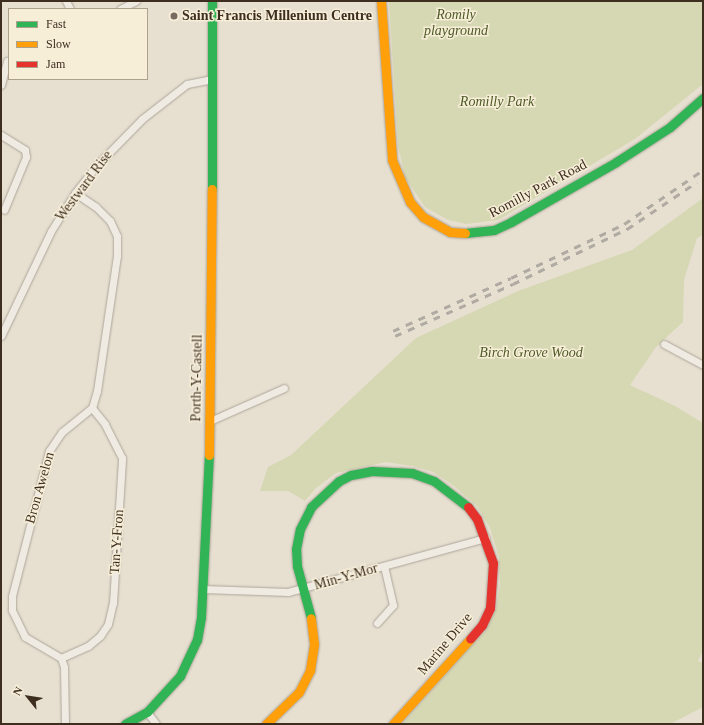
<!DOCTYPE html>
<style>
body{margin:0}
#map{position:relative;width:704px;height:725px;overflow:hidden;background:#e7e0d1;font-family:"Times New Roman",serif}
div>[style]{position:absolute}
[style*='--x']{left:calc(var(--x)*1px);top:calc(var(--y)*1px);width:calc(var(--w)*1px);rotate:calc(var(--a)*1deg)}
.green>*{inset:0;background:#d6d7b3}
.roads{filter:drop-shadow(0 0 1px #ada599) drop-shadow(0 0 1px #ada599)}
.street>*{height:7px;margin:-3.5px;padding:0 3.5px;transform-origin:3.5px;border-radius:3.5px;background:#efebe3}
.fast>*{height:9px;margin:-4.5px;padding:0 4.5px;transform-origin:4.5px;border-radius:4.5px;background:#30b455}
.slow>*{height:9px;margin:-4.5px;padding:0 4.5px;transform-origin:4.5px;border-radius:4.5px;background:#ff9f0a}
.jam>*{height:9px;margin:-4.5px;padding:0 4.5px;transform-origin:4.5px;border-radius:4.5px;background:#e5322d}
.rail>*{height:2.5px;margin-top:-1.25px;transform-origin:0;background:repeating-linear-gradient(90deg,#afaaa2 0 7px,transparent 0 14px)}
.dots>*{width:11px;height:11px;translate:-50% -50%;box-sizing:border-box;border:2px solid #f7eed8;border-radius:50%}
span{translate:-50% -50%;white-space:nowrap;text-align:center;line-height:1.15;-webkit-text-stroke:3px #f7eed8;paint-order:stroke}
.park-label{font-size:14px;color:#4d5a26;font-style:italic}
.poi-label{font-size:14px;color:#3d2e20;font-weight:700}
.left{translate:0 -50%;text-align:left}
.street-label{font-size:14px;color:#3d2e20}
.frame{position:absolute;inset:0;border:2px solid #3d2e20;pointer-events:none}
.legend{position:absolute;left:8px;top:8px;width:140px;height:72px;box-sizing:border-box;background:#f7eed8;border:1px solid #ada18e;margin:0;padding:5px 7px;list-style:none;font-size:12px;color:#3d2e20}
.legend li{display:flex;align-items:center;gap:8px;height:20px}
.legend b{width:20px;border:1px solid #ada18e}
.north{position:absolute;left:8px;top:677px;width:40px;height:40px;-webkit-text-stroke:3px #f7eed8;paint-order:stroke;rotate:300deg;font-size:11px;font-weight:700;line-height:16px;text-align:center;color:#3d2e20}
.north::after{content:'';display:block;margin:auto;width:14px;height:18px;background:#3d2e20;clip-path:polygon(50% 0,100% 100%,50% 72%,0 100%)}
</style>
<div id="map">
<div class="green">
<div style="clip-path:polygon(389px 1px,703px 1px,703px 84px,635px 139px,498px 220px,466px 224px,448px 220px,425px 207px,405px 177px,398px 146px)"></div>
<div style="clip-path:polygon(703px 198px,703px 235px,697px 238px,684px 280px,683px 322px,656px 347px,630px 385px,675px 406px,703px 423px,703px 651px,698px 661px,703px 663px,703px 707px,670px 724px,402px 724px,486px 630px,496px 609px,500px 584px,499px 557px,490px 528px,477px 506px,454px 486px,433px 472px,412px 466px,386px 462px,336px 473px,316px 488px,305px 501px,288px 491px,260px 491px,268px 467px,291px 455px,416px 338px,518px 291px,632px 250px)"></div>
</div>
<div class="roads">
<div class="street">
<div style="--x:66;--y:1;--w:9;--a:63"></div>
<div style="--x:120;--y:9;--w:18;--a:-27"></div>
<div style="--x:1;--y:85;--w:25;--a:-76"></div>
<div style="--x:1;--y:135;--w:28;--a:32"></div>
<div style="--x:25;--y:150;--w:7;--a:82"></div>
<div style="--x:26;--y:157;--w:57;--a:112.5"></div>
<div style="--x:1;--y:336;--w:116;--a:-64.5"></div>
<div style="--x:51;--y:231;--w:45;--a:-57.7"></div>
<div style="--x:75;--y:193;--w:37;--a:-52"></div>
<div style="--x:98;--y:164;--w:63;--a:-45.6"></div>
<div style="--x:142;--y:119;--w:57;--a:-37.9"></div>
<div style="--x:187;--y:84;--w:26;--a:-11"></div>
<div style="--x:664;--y:344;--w:44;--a:28.3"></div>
<div style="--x:210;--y:421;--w:81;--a:-24"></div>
<div style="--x:203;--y:589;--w:85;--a:2"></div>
<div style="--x:288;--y:592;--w:205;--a:-15.3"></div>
<div style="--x:377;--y:623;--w:24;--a:-48"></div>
<div style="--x:393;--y:605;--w:40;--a:-103"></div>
<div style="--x:61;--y:658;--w:30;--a:-24"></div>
<div style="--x:88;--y:646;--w:16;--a:-40"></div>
<div style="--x:100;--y:636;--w:14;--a:-56"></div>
<div style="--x:108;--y:624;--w:22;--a:-77"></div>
<div style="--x:113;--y:603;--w:145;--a:-86.4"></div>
<div style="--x:122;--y:458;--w:38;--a:-117"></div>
<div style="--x:105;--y:424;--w:21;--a:-129"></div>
<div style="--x:147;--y:712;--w:15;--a:53"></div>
<div style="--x:65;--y:724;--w:57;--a:-91"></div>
<div style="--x:64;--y:667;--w:9;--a:-108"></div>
<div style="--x:61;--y:658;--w:42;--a:-149.7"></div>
<div style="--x:25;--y:637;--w:30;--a:-116"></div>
<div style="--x:12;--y:610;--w:14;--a:-90"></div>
<div style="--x:12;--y:596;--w:150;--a:-75.7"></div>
<div style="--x:49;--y:451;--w:23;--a:-56"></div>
<div style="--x:62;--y:432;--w:38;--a:-39"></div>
<div style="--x:92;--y:408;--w:18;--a:-74"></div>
<div style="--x:97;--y:391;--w:136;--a:-81.6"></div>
<div style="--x:117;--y:256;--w:20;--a:-90"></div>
<div style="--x:117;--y:236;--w:17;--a:-115"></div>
<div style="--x:110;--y:221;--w:20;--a:-135"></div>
<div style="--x:96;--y:207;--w:25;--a:-146"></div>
</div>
<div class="fast">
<div style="--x:212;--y:189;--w:188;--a:-90"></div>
<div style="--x:465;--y:233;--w:29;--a:-6"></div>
<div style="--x:494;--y:230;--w:19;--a:-25"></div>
<div style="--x:511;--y:222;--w:121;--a:-29.7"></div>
<div style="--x:616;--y:162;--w:64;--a:-32.9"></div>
<div style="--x:670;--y:127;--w:44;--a:-41.3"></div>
<div style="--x:311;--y:618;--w:54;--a:-105.1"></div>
<div style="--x:297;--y:566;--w:17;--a:-93"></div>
<div style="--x:296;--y:549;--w:20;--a:-79"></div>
<div style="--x:300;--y:529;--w:25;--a:-63"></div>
<div style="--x:311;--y:507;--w:38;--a:-43"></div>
<div style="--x:339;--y:481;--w:13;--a:-27"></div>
<div style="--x:351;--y:475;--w:21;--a:-11"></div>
<div style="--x:372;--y:471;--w:40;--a:2.9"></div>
<div style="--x:412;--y:473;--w:23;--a:20"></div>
<div style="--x:434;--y:481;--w:43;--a:37.4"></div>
<div style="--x:125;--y:724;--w:25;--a:-29"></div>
<div style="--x:147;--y:712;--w:49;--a:-47.5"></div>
<div style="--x:180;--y:676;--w:40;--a:-65"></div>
<div style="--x:197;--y:640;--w:23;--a:-80"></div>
<div style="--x:201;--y:617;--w:162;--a:-87.2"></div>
</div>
<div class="slow">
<div style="--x:381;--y:1;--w:159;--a:86"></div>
<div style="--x:392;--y:160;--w:46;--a:66.8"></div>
<div style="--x:410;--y:202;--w:20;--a:49"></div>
<div style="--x:423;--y:217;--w:31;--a:29"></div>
<div style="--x:450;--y:232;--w:15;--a:4"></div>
<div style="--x:209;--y:455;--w:266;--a:-89.4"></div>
<div style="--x:266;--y:724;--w:46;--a:-44.1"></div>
<div style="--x:299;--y:692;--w:25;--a:-63"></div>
<div style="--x:310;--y:670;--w:26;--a:-81"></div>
<div style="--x:314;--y:644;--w:26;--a:-97"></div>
<div style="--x:393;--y:724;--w:115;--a:-47.8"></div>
</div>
<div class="jam">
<div style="--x:468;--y:507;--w:15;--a:53"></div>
<div style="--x:477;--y:519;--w:47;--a:70"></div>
<div style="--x:493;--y:563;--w:45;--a:93.8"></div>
<div style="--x:490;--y:608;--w:19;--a:115"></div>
<div style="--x:482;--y:625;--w:18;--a:131"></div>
</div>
</div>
<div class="rail">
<div style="--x:393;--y:331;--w:129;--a:-24.2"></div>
<div style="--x:511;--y:278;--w:125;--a:-25.5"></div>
<div style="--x:624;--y:224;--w:96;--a:-34.4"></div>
<div style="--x:395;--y:336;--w:129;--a:-23.8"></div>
<div style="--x:513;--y:284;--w:127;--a:-25.8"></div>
<div style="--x:627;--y:229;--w:84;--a:-33.9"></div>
</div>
<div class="dots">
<div style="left:174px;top:16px;background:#786c5e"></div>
</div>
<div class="park-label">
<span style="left:456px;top:23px">Romily<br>playground</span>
<span style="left:497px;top:102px">Romilly Park</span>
<span style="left:531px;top:353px">Birch Grove Wood</span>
</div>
<div class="poi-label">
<span class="left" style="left:182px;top:16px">Saint Francis Millenium Centre</span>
</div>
<div class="street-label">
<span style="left:84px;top:186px;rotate:-53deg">Westward Rise</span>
<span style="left:538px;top:189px;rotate:-28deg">Romilly Park Road</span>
<span style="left:197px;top:378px;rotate:-89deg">Porth-Y-Castell</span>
<span style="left:40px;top:488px;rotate:-74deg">Bron Awelon</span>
<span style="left:117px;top:542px;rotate:-86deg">Tan-Y-Fron</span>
<span style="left:346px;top:577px;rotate:-16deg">Min-Y-Mor</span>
<span style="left:445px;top:644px;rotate:-50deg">Marine Drive</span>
</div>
<div class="frame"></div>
<ul class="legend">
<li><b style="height:5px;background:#30b455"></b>Fast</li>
<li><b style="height:5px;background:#ff9f0a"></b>Slow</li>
<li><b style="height:5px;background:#e5322d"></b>Jam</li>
</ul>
<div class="north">N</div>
</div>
